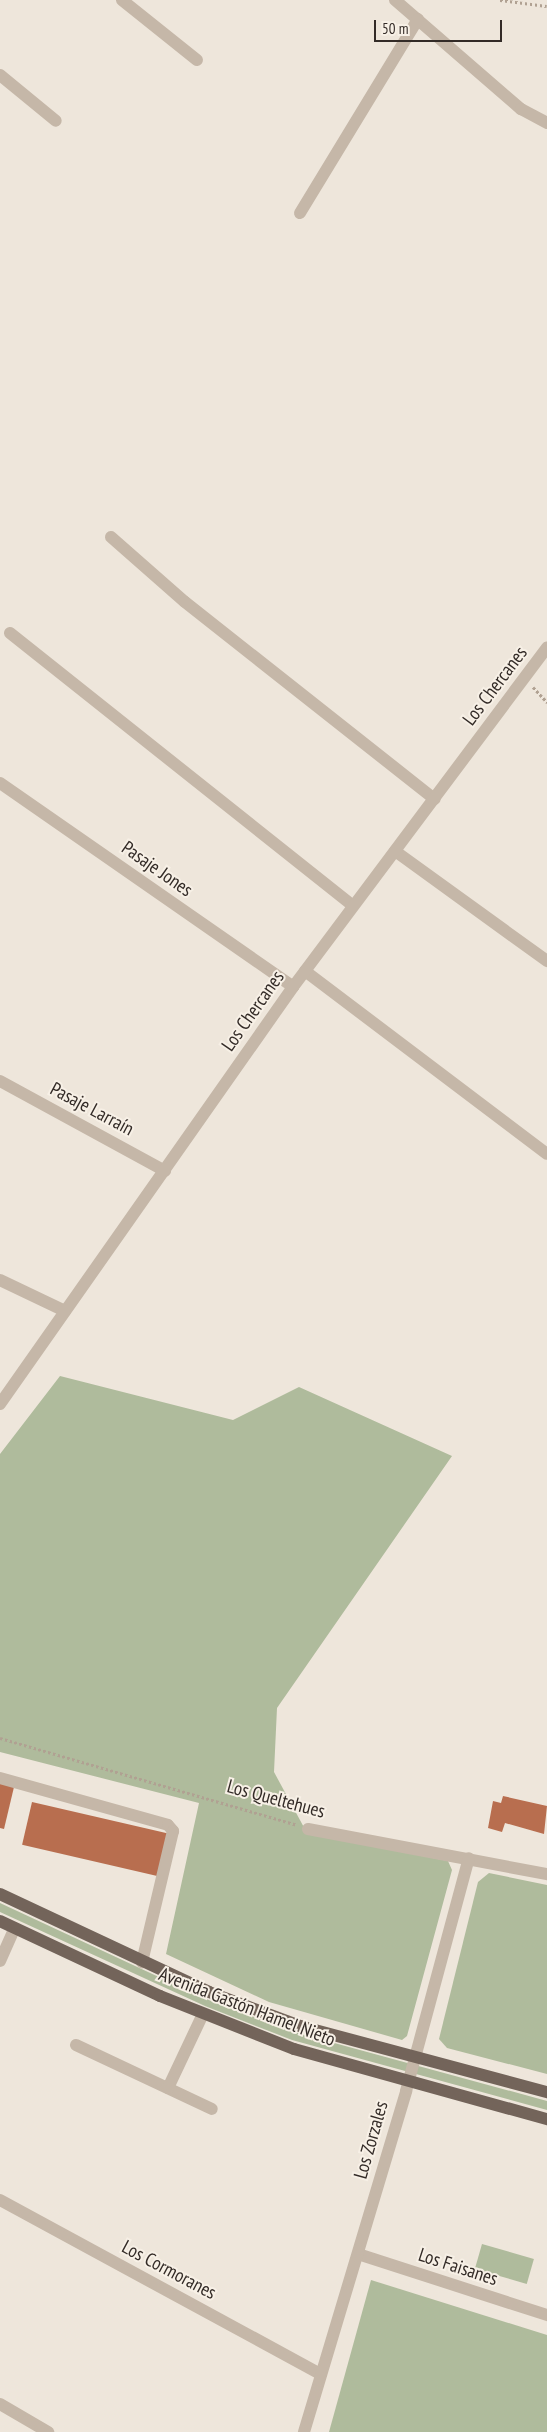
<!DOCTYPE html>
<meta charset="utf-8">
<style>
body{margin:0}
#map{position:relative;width:547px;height:2432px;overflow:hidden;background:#eee6db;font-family:"PT Sans Narrow",sans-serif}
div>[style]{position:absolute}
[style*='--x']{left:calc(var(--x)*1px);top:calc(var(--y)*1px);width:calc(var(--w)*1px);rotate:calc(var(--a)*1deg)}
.green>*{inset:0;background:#afbb9c;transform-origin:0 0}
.building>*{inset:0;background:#b86e4f;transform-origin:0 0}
.path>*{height:3px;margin-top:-1.5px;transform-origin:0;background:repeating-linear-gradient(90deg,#b0a192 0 2.5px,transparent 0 5px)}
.minor>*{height:12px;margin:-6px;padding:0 6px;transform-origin:6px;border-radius:6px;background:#c5b7a8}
.major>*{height:12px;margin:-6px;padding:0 6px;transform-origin:6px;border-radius:6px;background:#73645a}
span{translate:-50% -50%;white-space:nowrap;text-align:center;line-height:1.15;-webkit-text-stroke:4px #f7f0e6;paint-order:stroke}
.street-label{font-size:19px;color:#332b27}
.scale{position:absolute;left:374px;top:20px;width:128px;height:22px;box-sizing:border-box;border:2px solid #332b27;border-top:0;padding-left:6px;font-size:15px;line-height:18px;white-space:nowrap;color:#332b27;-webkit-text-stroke:4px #f7f0e6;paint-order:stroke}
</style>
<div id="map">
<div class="green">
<div style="clip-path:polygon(60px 1376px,233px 1420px,299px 1387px,452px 1456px,277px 1708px,274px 1772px,307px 1833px,448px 1861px,452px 1870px,407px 2036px,402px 2040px,269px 2002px,166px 1954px,199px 1803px,0 1752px,0 1454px)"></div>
<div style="clip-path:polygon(489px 1873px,547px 1885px,547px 2074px,447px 2048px,439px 2039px,478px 1882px)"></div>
<div style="clip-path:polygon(0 1903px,206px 1999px,294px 2032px,547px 2101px,547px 2110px,292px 2040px,205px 2006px,0 1912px)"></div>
<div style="left:482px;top:2244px;width:54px;height:26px;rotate:16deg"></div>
<div style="clip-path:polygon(371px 2280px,547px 2335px,547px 2432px,329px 2432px)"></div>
</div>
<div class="building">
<div style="clip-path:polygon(0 1783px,14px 1787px,4px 1829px,0 1828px)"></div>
<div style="clip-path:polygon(503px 1796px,547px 1806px,544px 1834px,505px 1823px,502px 1832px,488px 1828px,493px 1801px,501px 1803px)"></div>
<div style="left:32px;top:1802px;width:142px;height:44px;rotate:13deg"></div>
</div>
<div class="path">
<div style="--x:500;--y:0;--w:47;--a:7.3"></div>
<div style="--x:533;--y:687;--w:21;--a:47"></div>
<div style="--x:0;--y:1738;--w:309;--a:16.3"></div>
</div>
<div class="minor">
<div style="--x:122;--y:0;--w:96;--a:38.7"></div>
<div style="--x:395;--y:0;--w:167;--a:40.9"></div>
<div style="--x:521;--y:109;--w:30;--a:28"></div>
<div style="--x:0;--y:75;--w:72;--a:39.4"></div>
<div style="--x:300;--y:213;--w:227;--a:-58.7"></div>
<div style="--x:111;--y:537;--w:98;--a:41.3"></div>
<div style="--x:185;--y:602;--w:318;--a:38.3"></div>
<div style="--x:10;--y:633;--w:438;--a:38.5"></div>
<div style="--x:0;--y:783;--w:357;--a:34.8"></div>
<div style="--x:395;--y:851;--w:188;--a:35.9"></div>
<div style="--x:305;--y:971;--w:303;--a:37.1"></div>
<div style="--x:0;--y:1081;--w:188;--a:28.6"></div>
<div style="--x:0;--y:1280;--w:72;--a:25.5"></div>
<div style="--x:0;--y:1404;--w:510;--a:-54.91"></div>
<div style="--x:293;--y:987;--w:424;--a:-53.2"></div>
<div style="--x:0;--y:1778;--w:174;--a:15.6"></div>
<div style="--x:168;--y:1825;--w:8;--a:50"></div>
<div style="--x:173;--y:1831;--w:135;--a:103.3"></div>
<div style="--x:308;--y:1829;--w:243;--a:10.7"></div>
<div style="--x:0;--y:1961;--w:36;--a:-66"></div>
<div style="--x:76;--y:2045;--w:150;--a:25.2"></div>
<div style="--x:168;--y:2088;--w:82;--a:-64.7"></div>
<div style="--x:0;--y:2200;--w:365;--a:28.5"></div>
<div style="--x:358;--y:2254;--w:199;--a:17.9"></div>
<div style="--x:0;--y:2404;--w:56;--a:30.3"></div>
<div style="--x:304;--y:2432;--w:356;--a:-73.3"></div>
<div style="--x:406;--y:2091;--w:241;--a:-74.9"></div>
</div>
<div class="major">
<div style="--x:0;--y:1894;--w:231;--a:25.1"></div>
<div style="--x:209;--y:1992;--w:97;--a:20.5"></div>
<div style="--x:300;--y:2026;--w:256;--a:15"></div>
<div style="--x:0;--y:1921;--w:177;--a:25.1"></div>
<div style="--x:160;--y:1996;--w:144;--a:21.6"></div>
<div style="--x:294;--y:2049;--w:263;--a:15.5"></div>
</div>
<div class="street-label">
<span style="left:495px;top:686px;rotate:-53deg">Los Chercanes</span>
<span style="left:157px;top:869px;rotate:35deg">Pasaje Jones</span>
<span style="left:253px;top:1011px;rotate:-55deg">Los Chercanes</span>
<span style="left:92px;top:1109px;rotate:28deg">Pasaje Larraín</span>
<span style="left:276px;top:1799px;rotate:15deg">Los Queltehues</span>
<span style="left:247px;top:2007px;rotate:21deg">Avenida Gastón Hamel Nieto</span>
<span style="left:371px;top:2140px;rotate:-74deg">Los Zorzales</span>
<span style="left:458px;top:2267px;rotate:18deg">Los Faisanes</span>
<span style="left:169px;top:2270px;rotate:28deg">Los Cormoranes</span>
</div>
<div class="scale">50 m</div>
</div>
